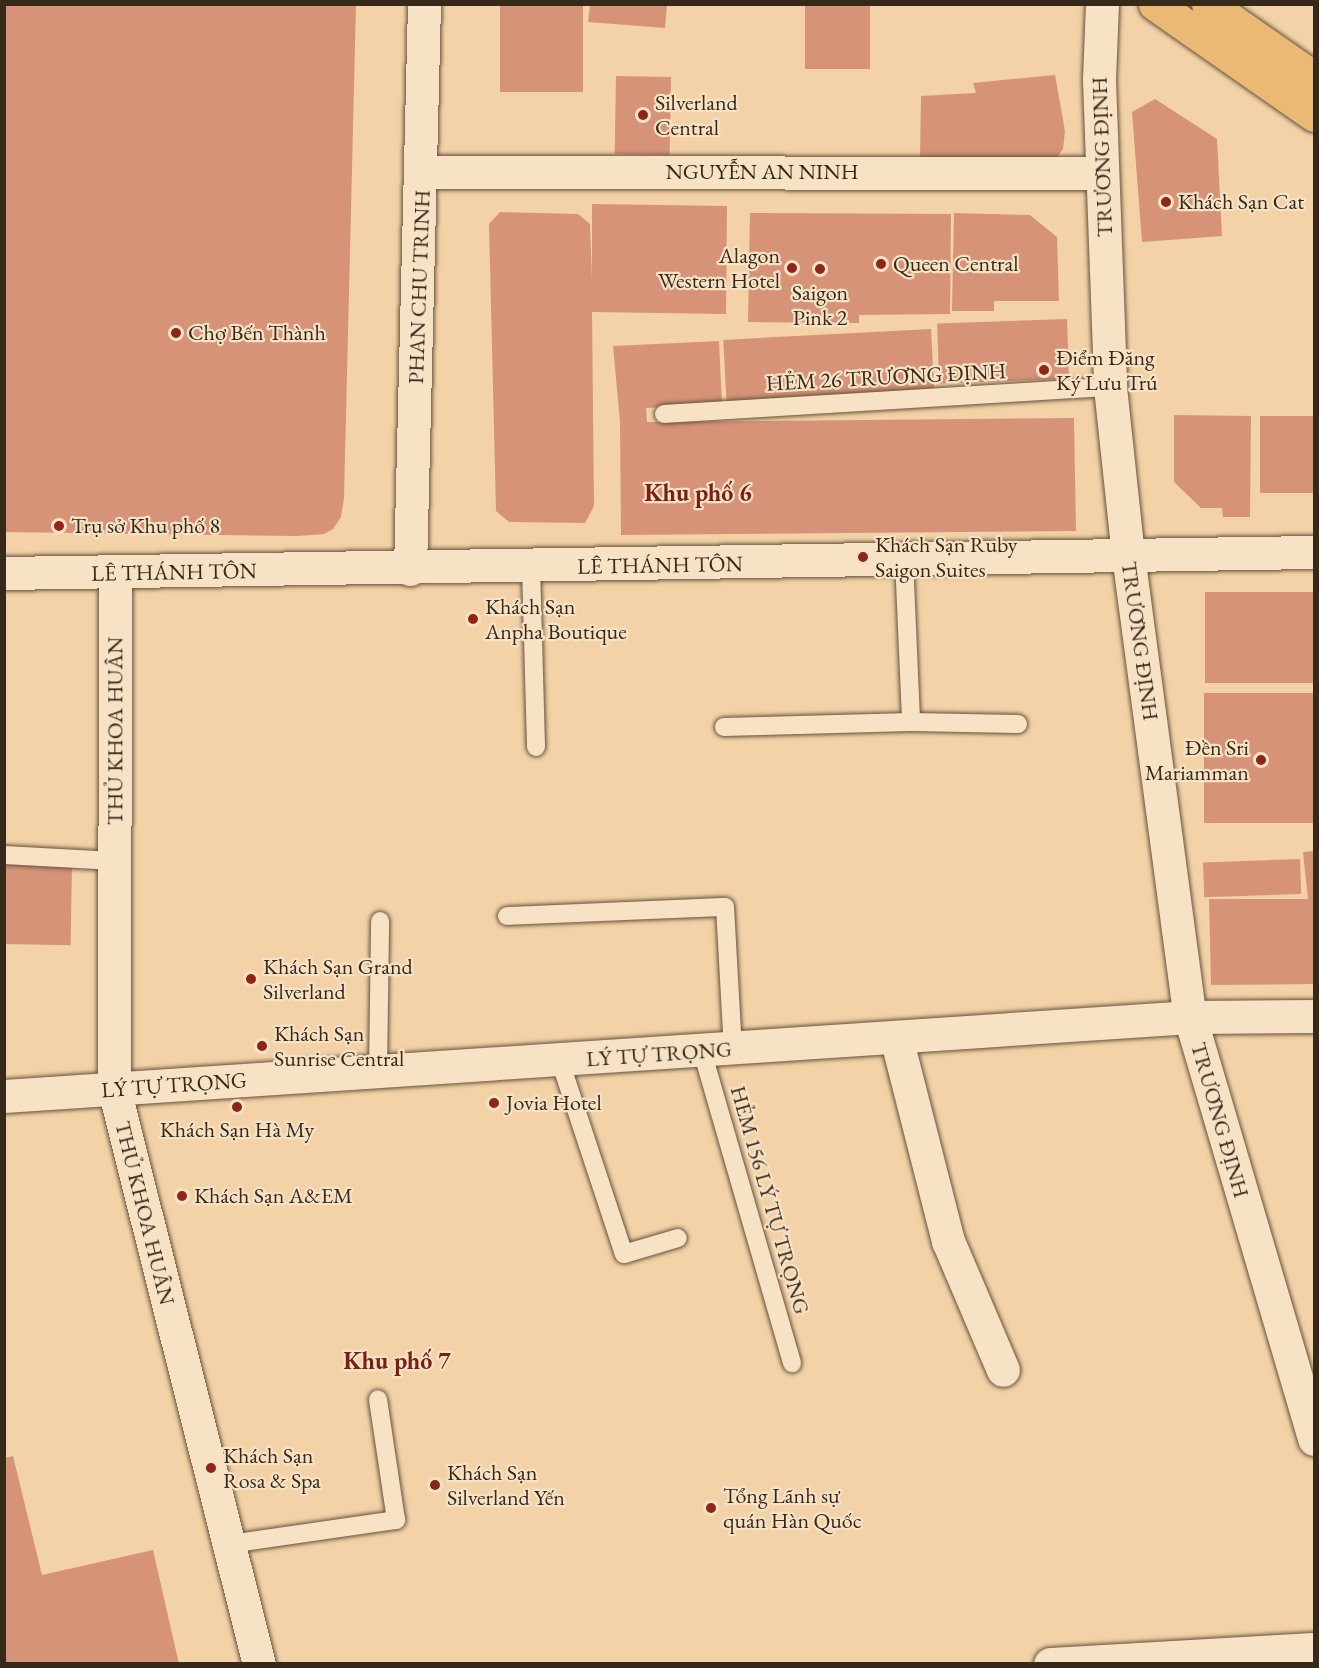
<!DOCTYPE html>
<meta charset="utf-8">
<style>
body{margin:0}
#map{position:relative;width:1319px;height:1668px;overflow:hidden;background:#f3d2a7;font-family:"EB Garamond",serif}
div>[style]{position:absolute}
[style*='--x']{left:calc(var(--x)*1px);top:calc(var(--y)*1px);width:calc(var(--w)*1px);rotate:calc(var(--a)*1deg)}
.building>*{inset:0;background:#d69378;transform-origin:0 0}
.roads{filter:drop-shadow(0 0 2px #65533c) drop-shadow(0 0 2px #65533c)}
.service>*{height:18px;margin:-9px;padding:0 9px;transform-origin:9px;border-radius:9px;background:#f7e2c6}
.minor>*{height:33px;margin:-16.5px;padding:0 16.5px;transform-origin:16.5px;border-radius:16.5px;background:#f7e2c6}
.tertiary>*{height:33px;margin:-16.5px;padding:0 16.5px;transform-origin:16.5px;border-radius:16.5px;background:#f7e2c6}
.primary>*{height:33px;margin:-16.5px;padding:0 16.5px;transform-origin:16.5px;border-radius:16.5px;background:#eab974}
.dots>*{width:16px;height:16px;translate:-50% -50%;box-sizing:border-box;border:3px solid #f7e2c6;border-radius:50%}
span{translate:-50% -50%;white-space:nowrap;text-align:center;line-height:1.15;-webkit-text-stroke:4.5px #f7e2c6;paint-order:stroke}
.poi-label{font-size:22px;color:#362919}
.left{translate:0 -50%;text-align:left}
.right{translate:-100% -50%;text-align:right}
.street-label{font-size:22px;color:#362919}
.neighbourhood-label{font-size:24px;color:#7a1f14;font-weight:700}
.frame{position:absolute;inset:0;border:6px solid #362919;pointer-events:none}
</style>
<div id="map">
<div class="building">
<div style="clip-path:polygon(4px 4px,356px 4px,344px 498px,341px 517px,333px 529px,324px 534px,297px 536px,4px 532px)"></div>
<div style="left:500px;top:4px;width:83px;height:88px"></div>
<div style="left:805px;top:4px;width:65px;height:65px"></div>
<div style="clip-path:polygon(590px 5px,667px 5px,665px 28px,588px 22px)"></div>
<div style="clip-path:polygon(1055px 75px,1065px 131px,1063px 149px,1055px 160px,920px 157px,921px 96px,976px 93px,973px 83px)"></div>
<div style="left:616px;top:76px;width:55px;height:78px;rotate:1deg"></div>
<div style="clip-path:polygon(1155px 99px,1217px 139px,1222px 236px,1142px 242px,1132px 112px)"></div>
<div style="clip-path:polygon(592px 204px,727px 206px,726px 314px,592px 312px,594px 506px,585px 523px,509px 522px,496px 511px,489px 224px,500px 212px,578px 214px,590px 224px,592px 280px)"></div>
<div style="clip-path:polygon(750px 213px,951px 214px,950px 314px,859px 315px,859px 323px,748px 322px)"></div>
<div style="clip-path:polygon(954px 213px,1030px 215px,1057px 237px,1059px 301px,994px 301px,994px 311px,952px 311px)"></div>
<div style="left:1067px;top:319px;width:60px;height:130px;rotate:88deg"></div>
<div style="left:931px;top:329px;width:63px;height:208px;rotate:87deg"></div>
<div style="clip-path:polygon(719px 341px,722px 405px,646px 408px,647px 422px,1074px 418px,1076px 531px,621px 535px,620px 422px,613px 346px)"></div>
<div style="clip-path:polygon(1174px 415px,1251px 416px,1250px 517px,1223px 517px,1222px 508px,1201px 508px,1174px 482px)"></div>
<div style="left:1260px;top:416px;width:54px;height:77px"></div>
<div style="left:1314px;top:592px;width:91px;height:109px;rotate:90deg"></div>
<div style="left:1314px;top:693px;width:130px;height:110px;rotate:90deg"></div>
<div style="clip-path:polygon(1314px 851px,1314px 984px,1211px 985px,1209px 899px,1308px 899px,1303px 852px)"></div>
<div style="left:1300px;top:859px;width:35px;height:97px;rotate:88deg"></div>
<div style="left:4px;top:864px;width:68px;height:80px;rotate:1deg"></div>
<div style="clip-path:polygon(13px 1456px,42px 1575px,153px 1550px,179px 1664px,4px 1664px,4px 1458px)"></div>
</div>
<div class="roads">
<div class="service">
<div style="--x:664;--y:414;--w:447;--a:-3.5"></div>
<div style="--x:904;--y:559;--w:163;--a:87.5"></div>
<div style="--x:531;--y:567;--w:180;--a:88.4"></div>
<div style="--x:724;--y:727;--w:187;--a:-1.5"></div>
<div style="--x:911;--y:722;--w:107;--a:1.1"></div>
<div style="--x:4;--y:855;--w:111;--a:3.1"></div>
<div style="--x:507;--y:916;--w:218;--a:-2.4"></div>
<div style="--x:725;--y:907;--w:142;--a:86.8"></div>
<div style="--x:702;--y:1051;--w:325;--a:73.9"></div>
<div style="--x:560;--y:1061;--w:203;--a:71.7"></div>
<div style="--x:624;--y:1254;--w:56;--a:-16.5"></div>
<div style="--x:378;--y:1072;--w:151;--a:-89.2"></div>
<div style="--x:229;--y:1544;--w:169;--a:-8.2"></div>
<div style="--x:396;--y:1520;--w:122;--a:-98.5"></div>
</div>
<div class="minor">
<div style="--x:423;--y:172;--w:678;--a:0.08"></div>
<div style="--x:410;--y:569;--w:565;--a:-88.58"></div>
<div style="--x:115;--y:573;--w:516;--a:90.11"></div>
<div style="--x:114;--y:1089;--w:593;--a:75.85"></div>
<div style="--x:896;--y:1037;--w:211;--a:75.7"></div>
<div style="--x:948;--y:1241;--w:140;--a:66.9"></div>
</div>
<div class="tertiary">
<div style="--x:1102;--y:4;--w:76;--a:92.3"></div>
<div style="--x:1099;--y:80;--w:307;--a:87.9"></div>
<div style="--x:1110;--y:387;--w:169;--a:83.9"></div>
<div style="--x:1128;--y:555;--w:466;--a:82.4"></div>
<div style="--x:1190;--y:1017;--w:440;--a:73.6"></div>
<div style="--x:4;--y:573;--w:1310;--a:-0.92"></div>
<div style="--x:4;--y:1096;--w:1189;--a:-3.81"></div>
<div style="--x:1190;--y:1017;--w:124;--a:-0.5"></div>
<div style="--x:1050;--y:1664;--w:264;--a:-3.3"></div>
</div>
<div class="primary">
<div style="--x:1155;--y:4;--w:194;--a:34.9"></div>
<div style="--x:1208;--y:4;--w:129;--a:34.9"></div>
</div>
</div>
<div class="dots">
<div style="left:643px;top:115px;background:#8f2418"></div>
<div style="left:1166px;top:202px;background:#8f2418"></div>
<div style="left:881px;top:264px;background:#8f2418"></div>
<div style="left:792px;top:268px;background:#8f2418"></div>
<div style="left:820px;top:269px;background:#8f2418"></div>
<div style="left:176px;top:333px;background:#8f2418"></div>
<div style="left:1044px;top:370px;background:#8f2418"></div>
<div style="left:59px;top:526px;background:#8f2418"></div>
<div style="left:863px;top:557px;background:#8f2418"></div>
<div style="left:473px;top:619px;background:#8f2418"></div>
<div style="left:1261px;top:760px;background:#8f2418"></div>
<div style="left:251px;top:979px;background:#8f2418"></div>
<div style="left:262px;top:1046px;background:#8f2418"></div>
<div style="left:494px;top:1103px;background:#8f2418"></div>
<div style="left:237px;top:1107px;background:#8f2418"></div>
<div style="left:182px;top:1196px;background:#8f2418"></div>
<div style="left:211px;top:1468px;background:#8f2418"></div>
<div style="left:435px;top:1485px;background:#8f2418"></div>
<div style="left:711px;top:1508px;background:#8f2418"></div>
</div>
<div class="poi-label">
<span class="left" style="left:655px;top:115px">Silverland<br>Central</span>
<span class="left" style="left:1178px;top:202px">Khách Sạn Cat</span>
<span class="right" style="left:780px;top:268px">Alagon<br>Western Hotel</span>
<span class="left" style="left:893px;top:264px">Queen Central</span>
<span style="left:820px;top:305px">Saigon<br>Pink 2</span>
<span class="left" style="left:188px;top:333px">Chợ Bến Thành</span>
<span class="left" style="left:1056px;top:370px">Điểm Đăng<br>Ký Lưu Trú</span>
<span class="left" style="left:71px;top:526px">Trụ sở Khu phố 8</span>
<span class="left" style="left:875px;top:557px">Khách Sạn Ruby<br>Saigon Suites</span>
<span class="left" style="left:485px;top:619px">Khách Sạn<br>Anpha Boutique</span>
<span class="right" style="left:1249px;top:760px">Đền Sri<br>Mariamman</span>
<span class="left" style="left:263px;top:979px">Khách Sạn Grand<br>Silverland</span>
<span class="left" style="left:274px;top:1046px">Khách Sạn<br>Sunrise Central</span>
<span class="left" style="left:506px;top:1103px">Jovia Hotel</span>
<span style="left:237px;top:1130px">Khách Sạn Hà My</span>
<span class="left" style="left:194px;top:1196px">Khách Sạn A&amp;EM</span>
<span class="left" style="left:223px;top:1468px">Khách Sạn<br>Rosa &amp; Spa</span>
<span class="left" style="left:447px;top:1485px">Khách Sạn<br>Silverland Yến</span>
<span class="left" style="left:723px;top:1508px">Tổng Lãnh sự<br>quán Hàn Quốc</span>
</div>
<div class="street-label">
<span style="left:1102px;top:157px;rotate:-92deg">TRƯƠNG ĐỊNH</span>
<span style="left:762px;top:172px">NGUYỄN AN NINH</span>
<span style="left:419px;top:287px;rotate:-88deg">PHAN CHU TRINH</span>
<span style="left:886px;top:377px;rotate:-3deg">HẺM 26 TRƯƠNG ÐỊNH</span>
<span style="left:660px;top:565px;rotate:-1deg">LÊ THÁNH TÔN</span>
<span style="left:174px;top:572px;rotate:-1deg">LÊ THÁNH TÔN</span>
<span style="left:1140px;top:641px;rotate:82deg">TRƯƠNG ĐỊNH</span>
<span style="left:115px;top:731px;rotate:-90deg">THỦ KHOA HUÂN</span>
<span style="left:659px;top:1054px;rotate:-4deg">LÝ TỰ TRỌNG</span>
<span style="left:174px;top:1085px;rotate:-4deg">LÝ TỰ TRỌNG</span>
<span style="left:1220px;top:1120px;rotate:74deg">TRƯƠNG ĐỊNH</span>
<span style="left:770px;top:1200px;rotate:74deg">HẺM 156 LÝ TỰ TRỌNG</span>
<span style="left:145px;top:1213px;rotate:76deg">THỦ KHOA HUÂN</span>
</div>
<div class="neighbourhood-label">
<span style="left:698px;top:493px">Khu phố 6</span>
<span style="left:397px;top:1361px">Khu phố 7</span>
</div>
<div class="frame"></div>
</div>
